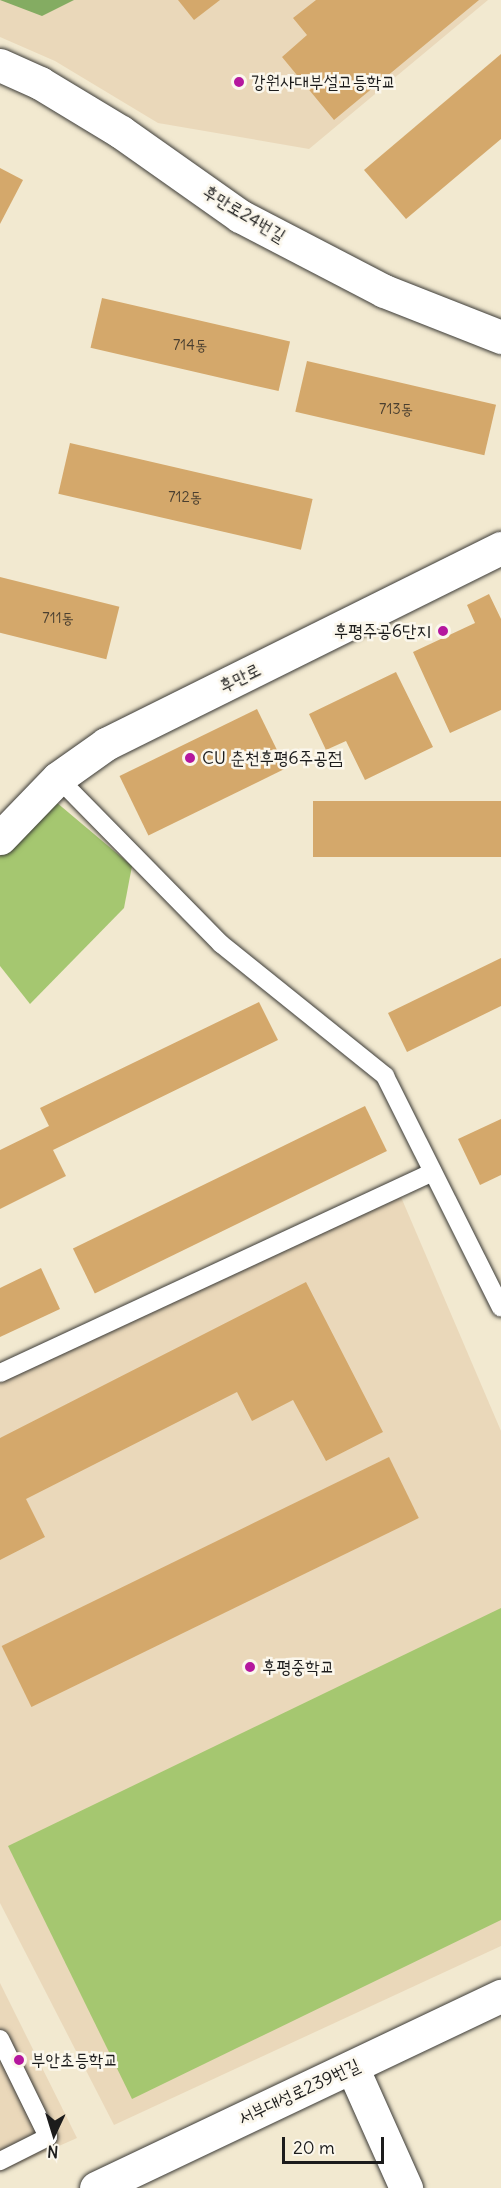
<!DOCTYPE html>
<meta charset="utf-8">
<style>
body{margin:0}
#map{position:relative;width:501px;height:2188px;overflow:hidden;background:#f2e9d0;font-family:Delius,"Poor Story",sans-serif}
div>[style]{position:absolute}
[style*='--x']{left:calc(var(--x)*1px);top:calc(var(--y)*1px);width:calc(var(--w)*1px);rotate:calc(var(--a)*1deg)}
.built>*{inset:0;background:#ead8ba}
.green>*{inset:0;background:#a5c770}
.forest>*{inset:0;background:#84ac62}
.building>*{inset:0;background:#d4a86b;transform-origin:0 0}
.roads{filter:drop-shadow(0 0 2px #3c3b37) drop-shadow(0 0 2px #3c3b37)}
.lane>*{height:18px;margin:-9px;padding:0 9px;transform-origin:9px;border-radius:9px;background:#fff}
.street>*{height:33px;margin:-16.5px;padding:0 16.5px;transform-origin:16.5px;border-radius:16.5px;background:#fff}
.dots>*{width:16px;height:16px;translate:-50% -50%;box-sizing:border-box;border:3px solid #fbf7ec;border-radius:50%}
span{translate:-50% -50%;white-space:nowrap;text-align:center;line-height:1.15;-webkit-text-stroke:5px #fbf7ec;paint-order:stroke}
.number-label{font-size:15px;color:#4a3f30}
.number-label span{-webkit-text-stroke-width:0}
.poi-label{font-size:18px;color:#1c1c1c}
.left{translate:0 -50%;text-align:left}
.right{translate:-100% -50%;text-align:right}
.street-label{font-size:18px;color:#1c1c1c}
.north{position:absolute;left:24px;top:2104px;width:60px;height:60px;-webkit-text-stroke:4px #fbf7ec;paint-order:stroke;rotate:184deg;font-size:16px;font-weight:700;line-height:24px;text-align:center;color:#1c1c1c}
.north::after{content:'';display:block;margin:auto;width:21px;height:27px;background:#1c1c1c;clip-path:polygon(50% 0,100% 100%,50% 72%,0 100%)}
.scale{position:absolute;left:282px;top:2137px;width:102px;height:27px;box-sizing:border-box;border:3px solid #1c1c1c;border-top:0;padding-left:8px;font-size:18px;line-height:21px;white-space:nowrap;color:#1c1c1c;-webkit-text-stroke:4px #fbf7ec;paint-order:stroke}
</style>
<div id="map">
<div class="built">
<div style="clip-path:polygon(0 0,488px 0,309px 149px,158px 123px,55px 61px,0 37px)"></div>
<div style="clip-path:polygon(401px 1197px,501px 1431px,501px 1946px,114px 2125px,0 1903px,0 1382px)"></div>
<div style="clip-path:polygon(0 1983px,77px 2138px,0 2172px)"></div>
</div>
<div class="green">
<div style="clip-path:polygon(56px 802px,132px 866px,124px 908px,30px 1004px,0 966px,0 856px)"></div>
<div style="clip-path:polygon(501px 1608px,501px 1920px,132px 2099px,8px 1846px)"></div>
</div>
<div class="forest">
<div style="clip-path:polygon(0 0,74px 0,42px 16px)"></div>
</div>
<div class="building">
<div style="clip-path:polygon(178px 0,220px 0,194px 20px)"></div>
<div style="clip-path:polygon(316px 0,479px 0,334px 120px,282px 57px,307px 35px,293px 18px)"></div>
<div style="clip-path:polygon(501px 54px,501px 139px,406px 219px,364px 170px)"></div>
<div style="clip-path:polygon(0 168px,23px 180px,0 224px)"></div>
<div style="left:102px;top:298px;width:193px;height:51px;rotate:13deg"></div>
<div style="left:307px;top:361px;width:194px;height:52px;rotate:13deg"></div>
<div style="left:70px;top:443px;width:249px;height:52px;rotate:13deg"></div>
<div style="left:0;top:577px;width:123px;height:54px;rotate:14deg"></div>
<div style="clip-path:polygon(489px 594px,501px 619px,501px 710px,450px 733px,413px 652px,475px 623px,467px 605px)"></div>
<div style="clip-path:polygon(396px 672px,433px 747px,365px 780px,346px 741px,326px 750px,309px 714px)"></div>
<div style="left:257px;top:709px;width:66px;height:153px;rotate:64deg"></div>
<div style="left:501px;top:801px;width:56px;height:188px;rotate:90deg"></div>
<div style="clip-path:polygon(501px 958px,501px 1006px,407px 1052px,388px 1013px)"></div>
<div style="clip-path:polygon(259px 1002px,278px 1040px,53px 1150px,66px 1176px,0 1209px,0 1150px,49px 1126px,40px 1108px)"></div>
<div style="left:365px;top:1106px;width:50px;height:325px;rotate:64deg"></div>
<div style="clip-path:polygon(501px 1119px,501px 1175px,480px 1185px,458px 1139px)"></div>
<div style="clip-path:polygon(41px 1268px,60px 1309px,0 1337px,0 1288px)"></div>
<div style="clip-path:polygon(306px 1282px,383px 1432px,326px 1461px,293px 1400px,252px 1421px,237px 1392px,26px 1499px,45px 1537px,0 1560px,0 1438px)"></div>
<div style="left:389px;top:1457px;width:68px;height:431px;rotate:64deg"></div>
</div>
<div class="roads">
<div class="lane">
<div style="--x:58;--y:778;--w:233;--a:45.5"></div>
<div style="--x:221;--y:944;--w:211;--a:38.8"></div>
<div style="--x:385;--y:1076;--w:259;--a:63.4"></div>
<div style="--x:0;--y:1373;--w:477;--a:-24.9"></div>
<div style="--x:0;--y:2039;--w:109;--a:63.9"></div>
<div style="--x:48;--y:2137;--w:54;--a:153.4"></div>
</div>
<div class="street">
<div style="--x:0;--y:65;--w:44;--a:24.2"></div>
<div style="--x:40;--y:83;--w:95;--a:31.2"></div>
<div style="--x:121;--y:132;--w:146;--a:35.2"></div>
<div style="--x:240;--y:216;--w:162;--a:27.5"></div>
<div style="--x:384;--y:291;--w:126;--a:21.5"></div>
<div style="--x:0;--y:838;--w:83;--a:-46"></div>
<div style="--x:58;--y:778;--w:59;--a:-35.3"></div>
<div style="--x:106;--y:744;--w:441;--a:-26.4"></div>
<div style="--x:352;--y:2067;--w:133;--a:65.9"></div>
<div style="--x:96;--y:2188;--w:448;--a:-25.4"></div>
</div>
</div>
<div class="dots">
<div style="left:239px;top:82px;background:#b5179e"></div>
<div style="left:443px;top:631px;background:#b5179e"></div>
<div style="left:190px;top:758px;background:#b5179e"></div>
<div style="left:250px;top:1667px;background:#b5179e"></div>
<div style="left:19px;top:2060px;background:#b5179e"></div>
</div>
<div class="number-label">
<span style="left:190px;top:345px">714동</span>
<span style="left:396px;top:409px">713동</span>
<span style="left:185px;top:497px">712동</span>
<span style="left:58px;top:618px">711동</span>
</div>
<div class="poi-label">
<span class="left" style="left:251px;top:82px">강원사대부설고등학교</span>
<span class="right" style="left:431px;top:631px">후평주공6단지</span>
<span class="left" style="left:202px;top:758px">CU 춘천후평6주공점</span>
<span class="left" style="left:262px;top:1667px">후평중학교</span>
<span class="left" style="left:31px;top:2060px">부안초등학교</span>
</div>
<div class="street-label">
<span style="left:244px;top:214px;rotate:31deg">후만로24번길</span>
<span style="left:240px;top:678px;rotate:-26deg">후만로</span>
<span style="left:299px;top:2092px;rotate:-25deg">서부대성로239번길</span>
</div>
<div class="north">N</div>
<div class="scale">20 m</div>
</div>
